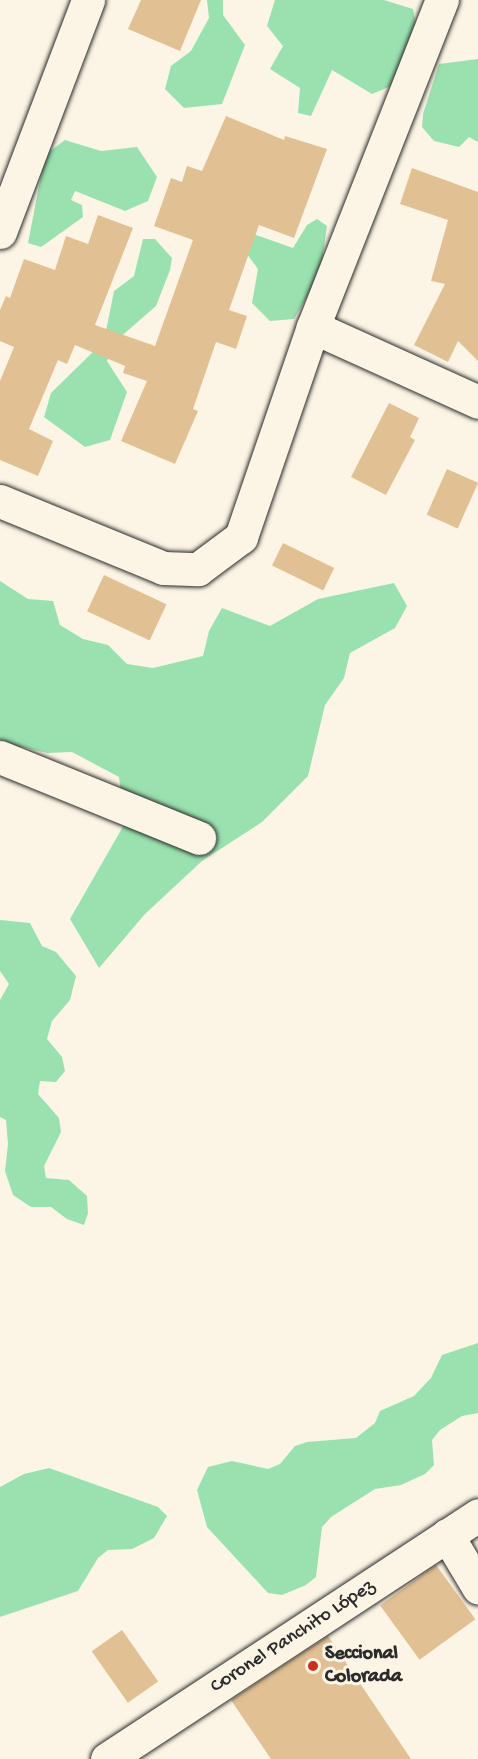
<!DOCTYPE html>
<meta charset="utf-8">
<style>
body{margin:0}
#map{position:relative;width:478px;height:1759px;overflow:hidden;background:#fcf5e5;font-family:"Gochi Hand",sans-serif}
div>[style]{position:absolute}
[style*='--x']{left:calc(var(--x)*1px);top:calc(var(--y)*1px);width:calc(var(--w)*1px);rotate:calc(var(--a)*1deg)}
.green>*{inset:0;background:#99e1af}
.building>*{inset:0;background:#e1c093;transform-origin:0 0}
.roads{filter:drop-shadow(0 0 2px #2b2b2b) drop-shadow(0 0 2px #2b2b2b)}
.street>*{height:33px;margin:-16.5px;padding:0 16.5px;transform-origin:16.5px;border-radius:16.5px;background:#fcf5e5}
.dots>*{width:16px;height:16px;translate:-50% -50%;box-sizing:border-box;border:3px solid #fcf5e5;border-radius:50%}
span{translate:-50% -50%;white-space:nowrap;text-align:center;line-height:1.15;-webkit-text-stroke:6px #fcf5e5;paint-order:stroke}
.street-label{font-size:20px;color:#2b2b2b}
.poi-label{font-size:20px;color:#2b2b2b;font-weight:700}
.left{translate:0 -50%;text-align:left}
</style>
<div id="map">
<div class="green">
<div style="clip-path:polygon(207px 0,223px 0,223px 15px,245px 45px,222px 104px,184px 108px,165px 89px,171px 66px,191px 51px,209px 18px)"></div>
<div style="clip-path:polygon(275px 0,384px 0,413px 9px,422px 57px,408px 79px,372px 94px,332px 70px,311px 116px,298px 113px,300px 88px,270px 69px,283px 46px,267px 26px)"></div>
<div style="clip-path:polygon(478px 59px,478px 142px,469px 137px,459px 147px,434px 141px,422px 127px,423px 114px,439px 64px)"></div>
<div style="clip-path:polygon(65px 140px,101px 151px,137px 147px,157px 177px,148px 201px,125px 211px,75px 191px,71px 200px,82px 205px,83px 217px,41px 247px,28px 243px,45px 155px)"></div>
<div style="clip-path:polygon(317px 219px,327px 226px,320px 275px,294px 319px,270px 321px,252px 303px,258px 269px,225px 224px,293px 248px,307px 225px)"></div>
<div style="clip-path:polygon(143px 239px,155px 239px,172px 258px,170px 270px,156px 306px,118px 339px,107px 361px,127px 392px,110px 440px,85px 447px,44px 417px,51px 393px,104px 341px,114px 291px,134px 276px)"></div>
<div style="clip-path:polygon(0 581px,28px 599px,53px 601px,60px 625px,83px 639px,108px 645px,127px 664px,153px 668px,203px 656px,209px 631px,222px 608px,270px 626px,318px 599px,394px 583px,407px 606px,395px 628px,350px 653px,344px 678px,325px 705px,308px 776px,262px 822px,202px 861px,145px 914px,99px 968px,70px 919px,125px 823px,119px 777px,72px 752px,47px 753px,22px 747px,0 753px)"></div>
<div style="clip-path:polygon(0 920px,30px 923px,42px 946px,56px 952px,76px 976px,70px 1000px,52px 1021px,47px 1039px,62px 1057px,65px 1071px,56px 1082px,40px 1081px,38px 1094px,59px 1118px,61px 1132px,44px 1166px,46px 1178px,69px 1180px,87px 1196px,88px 1213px,84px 1225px,67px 1219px,51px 1207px,31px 1207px,13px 1195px,5px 1171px,8px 1144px,6px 1120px,0 1117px,0 1000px,9px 984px,0 971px)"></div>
<div style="clip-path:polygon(478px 1343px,478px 1413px,462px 1416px,440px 1430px,432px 1440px,434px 1465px,425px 1474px,401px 1485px,375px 1489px,331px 1517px,322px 1527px,316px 1577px,306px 1585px,282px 1595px,268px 1593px,207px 1527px,197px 1490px,208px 1467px,232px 1461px,268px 1469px,280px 1464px,295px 1446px,307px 1442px,356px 1438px,375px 1423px,380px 1411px,414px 1396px,431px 1378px,442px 1355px)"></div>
<div style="clip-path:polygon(49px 1468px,158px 1507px,167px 1516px,154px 1538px,132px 1549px,108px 1550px,98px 1558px,78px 1591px,0 1617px,0 1487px,24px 1474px)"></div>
</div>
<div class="building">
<div style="clip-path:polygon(141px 0,201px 0,180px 51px,128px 29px)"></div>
<div style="clip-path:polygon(226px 116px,284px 140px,285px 136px,327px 149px,294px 238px,259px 225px,229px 310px,247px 316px,236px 349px,216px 342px,193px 409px,198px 411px,175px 464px,121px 441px,147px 381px,123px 373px,125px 366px,75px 345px,67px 364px,58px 360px,29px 429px,53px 441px,38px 476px,0 460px,0 381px,14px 347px,0 341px,0 310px,6px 296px,10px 298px,24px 259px,55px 270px,66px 236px,88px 244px,98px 215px,133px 228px,95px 325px,155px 346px,193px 240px,154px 226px,171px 178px,182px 182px,187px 166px,202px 171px)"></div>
<div style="clip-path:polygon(412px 168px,478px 192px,478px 361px,458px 341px,448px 362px,414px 345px,445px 284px,431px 281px,448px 220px,400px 204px)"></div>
<div style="clip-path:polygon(389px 403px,419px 418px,410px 437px,415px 440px,386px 495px,351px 477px)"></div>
<div style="left:447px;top:469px;width:34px;height:50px;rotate:24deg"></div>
<div style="left:283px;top:543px;width:57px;height:25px;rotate:26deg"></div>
<div style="left:104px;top:575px;width:69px;height:40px;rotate:25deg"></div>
<div style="left:436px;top:1565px;width:67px;height:69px;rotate:54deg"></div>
<div style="left:122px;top:1630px;width:63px;height:37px;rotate:55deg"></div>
<div style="clip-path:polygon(328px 1636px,411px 1759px,271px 1759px,231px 1700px)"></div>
</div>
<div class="roads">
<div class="street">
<div style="--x:0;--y:232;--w:248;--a:-69.2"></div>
<div style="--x:313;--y:327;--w:181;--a:24.4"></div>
<div style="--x:0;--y:501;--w:176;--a:22.3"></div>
<div style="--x:163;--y:568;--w:35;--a:2"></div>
<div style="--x:198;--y:569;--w:54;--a:-36.7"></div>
<div style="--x:241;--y:537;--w:222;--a:-71.1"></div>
<div style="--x:313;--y:327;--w:352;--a:-68.5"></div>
<div style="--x:0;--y:757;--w:215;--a:22.1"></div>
<div style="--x:447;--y:1535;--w:61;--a:59.2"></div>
<div style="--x:107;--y:1759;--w:444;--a:-33.3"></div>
</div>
</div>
<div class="dots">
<div style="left:313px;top:1666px;background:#c8321e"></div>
</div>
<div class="street-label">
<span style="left:293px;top:1637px;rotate:-33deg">Coronel Panchito López</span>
</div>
<div class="poi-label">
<span class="left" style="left:325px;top:1666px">Seccional<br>Colorada</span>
</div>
</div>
